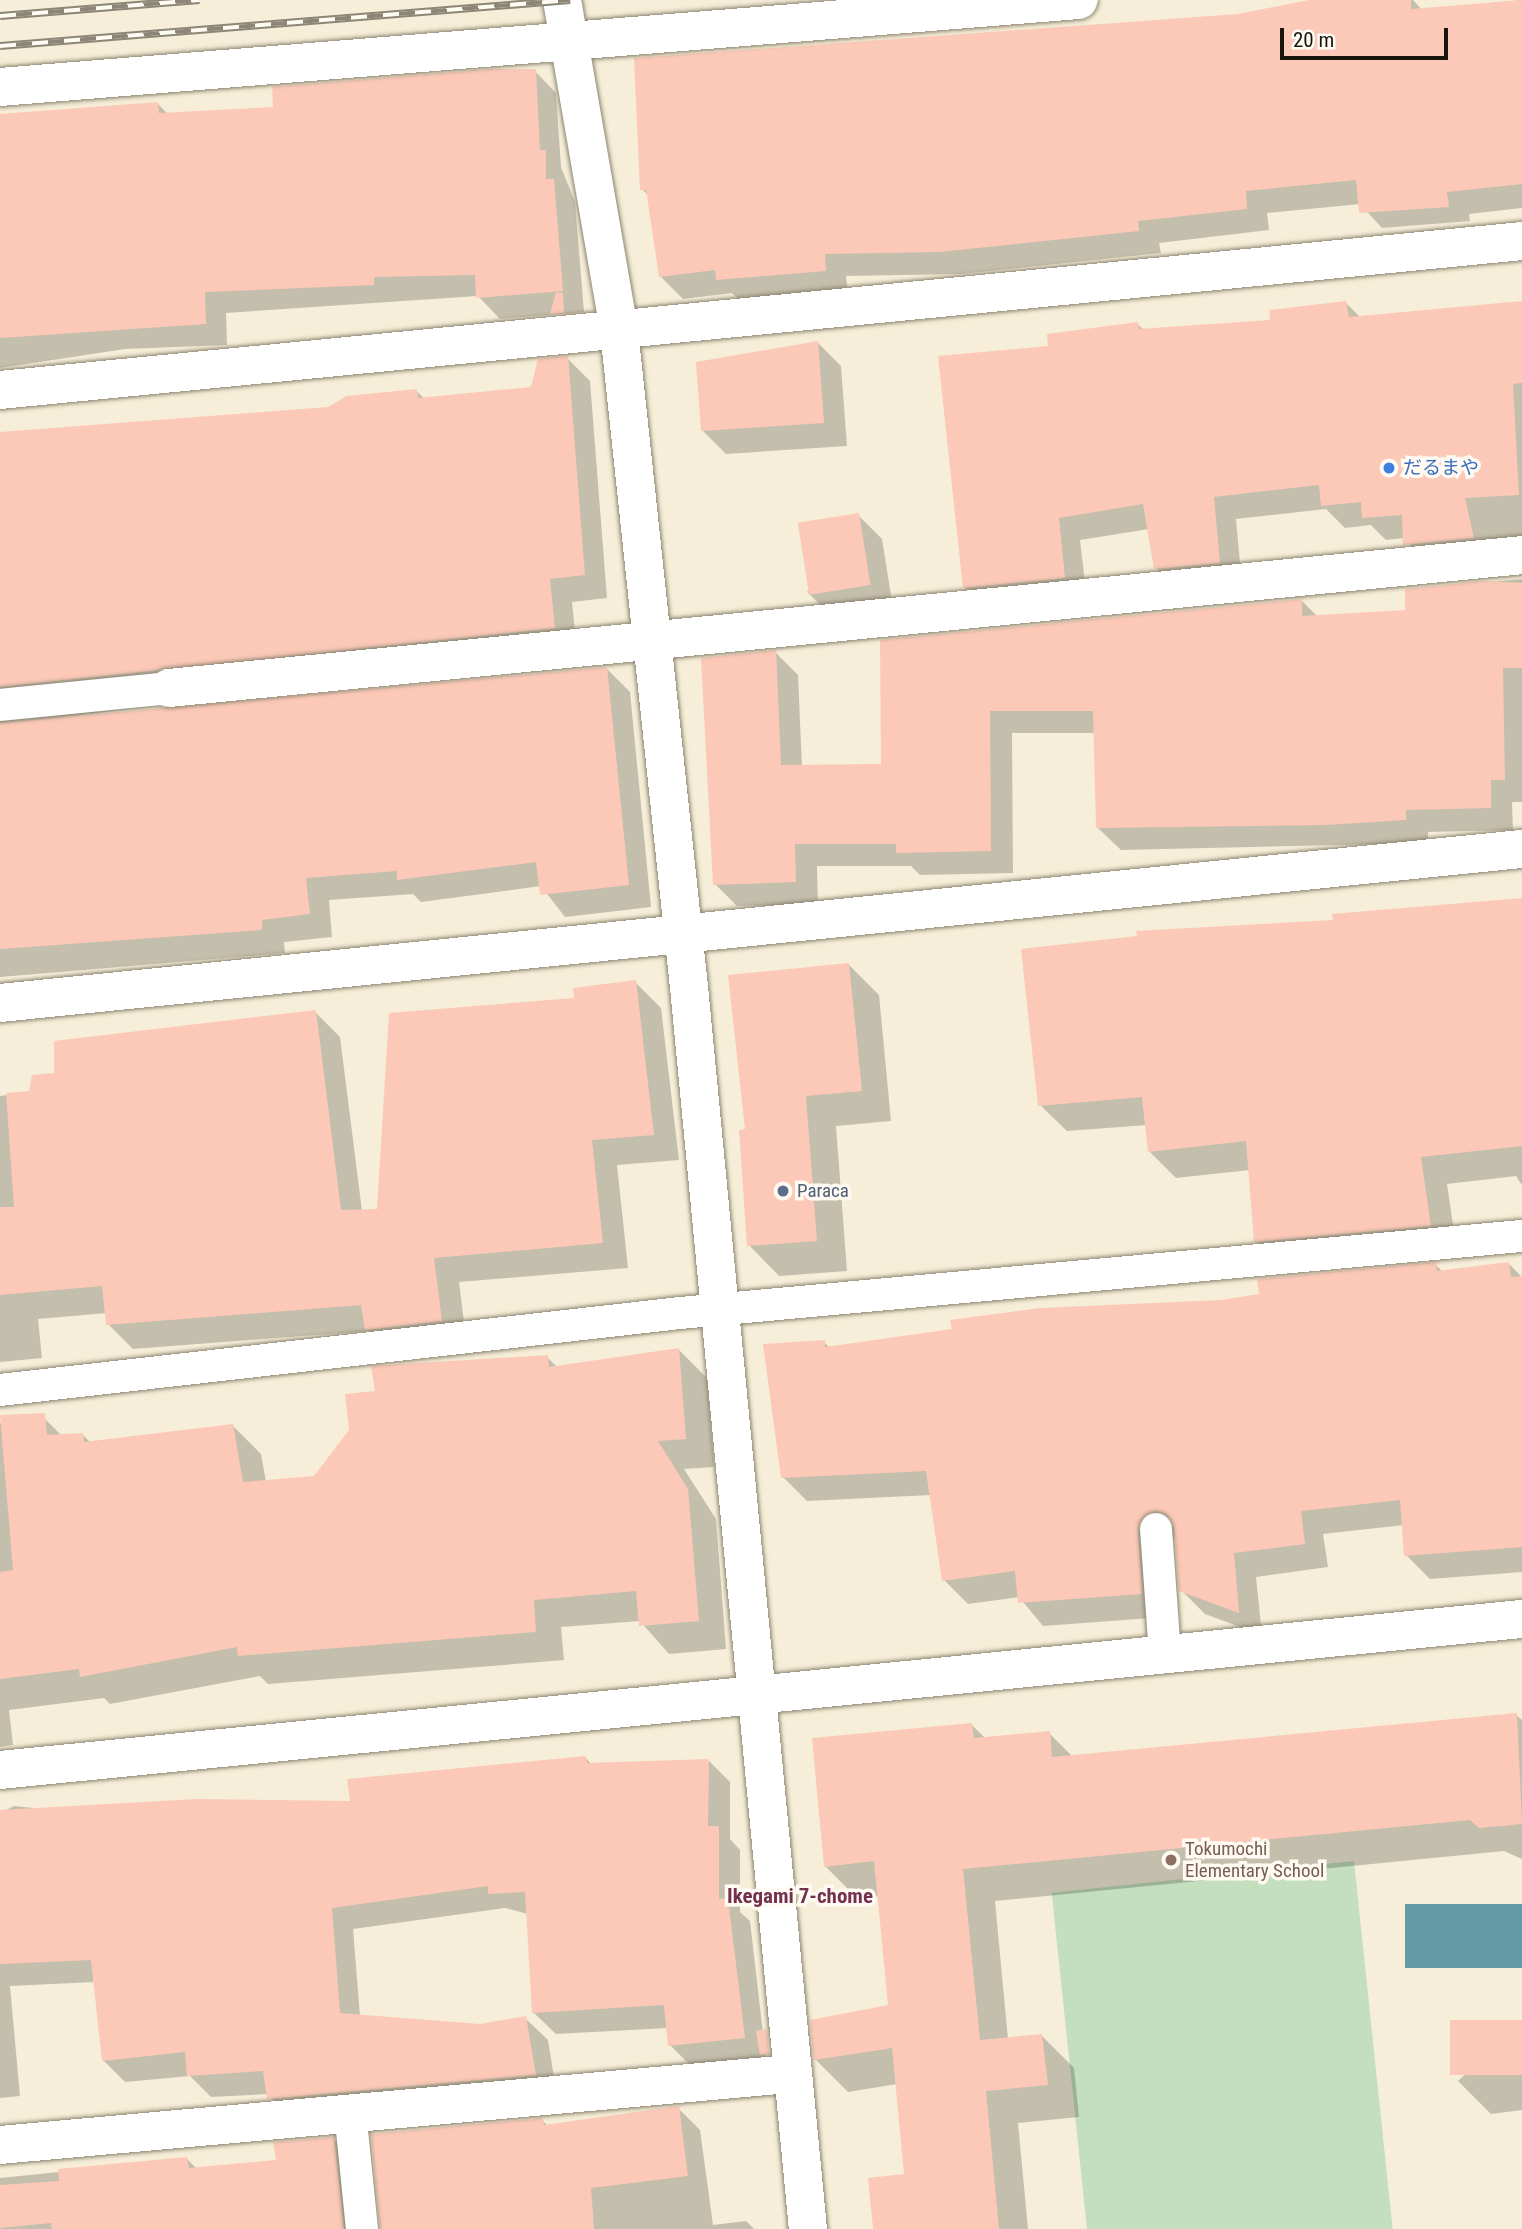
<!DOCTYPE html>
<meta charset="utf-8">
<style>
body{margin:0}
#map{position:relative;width:1522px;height:2229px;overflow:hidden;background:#f6eed8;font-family:"Roboto Condensed","Noto Sans JP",sans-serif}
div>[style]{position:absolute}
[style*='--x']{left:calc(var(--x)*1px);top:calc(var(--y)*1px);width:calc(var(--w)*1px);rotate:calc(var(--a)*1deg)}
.green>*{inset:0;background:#c3dfbd;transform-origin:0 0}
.water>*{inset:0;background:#629ba6;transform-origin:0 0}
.shadow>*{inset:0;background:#0003}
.building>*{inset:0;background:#fcc9b8;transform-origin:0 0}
.roads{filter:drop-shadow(0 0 2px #8c8470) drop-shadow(0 0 2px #8c8470)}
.lane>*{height:32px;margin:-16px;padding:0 16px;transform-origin:16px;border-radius:16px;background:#fff}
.street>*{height:38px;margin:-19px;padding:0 19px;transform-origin:19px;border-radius:19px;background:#fff}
.secondary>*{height:38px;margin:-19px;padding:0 19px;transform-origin:19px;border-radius:19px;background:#fff}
.rail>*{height:8px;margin-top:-4px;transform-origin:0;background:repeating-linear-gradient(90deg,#fffbf3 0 16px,#8c8677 0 32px);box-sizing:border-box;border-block:2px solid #8c8677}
.dots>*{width:19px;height:19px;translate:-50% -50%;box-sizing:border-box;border:4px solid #fffbf3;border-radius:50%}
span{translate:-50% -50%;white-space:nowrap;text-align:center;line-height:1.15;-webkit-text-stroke:7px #fffbf3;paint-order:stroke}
.shop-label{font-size:19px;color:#366cbe}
.left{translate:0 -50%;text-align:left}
.service-label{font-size:19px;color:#4e5e75}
.education-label{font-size:19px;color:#785e54}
.neighbourhood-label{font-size:21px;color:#73314f;font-weight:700}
.scale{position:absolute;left:1280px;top:28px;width:168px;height:32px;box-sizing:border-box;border:4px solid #18150e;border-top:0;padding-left:9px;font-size:21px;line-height:24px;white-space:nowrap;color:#18150e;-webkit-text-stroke:5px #fffbf3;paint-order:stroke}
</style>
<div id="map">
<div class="green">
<div style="left:1354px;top:1861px;width:370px;height:304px;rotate:84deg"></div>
</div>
<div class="water">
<div style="left:1522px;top:1904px;width:64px;height:117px;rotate:90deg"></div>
</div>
<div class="shadow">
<div style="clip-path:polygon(1349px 0,1413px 0,1422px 10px,1522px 0,1522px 208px,1469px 214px,1470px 221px,1382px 228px,1360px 204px,1267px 213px,1269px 230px,1159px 243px,1161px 253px,962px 274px,846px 276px,848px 293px,740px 301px,732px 293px,683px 299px,661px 277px,649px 196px,642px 189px,1239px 16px)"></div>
<div style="clip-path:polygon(535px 71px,556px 93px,561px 167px,575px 202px,584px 312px,500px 319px,478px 296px,226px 313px,227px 345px,125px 349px,0 368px,0 115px,158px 104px,168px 114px,275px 108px)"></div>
<div style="clip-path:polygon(1522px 302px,1522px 557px,1428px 567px,1405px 538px,1386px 540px,1371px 525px,1345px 528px,1326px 509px,1236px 519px,1242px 585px,1178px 591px,1156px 568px,1149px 529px,1080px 540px,1087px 600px,987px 610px,964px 587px,1050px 347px,1137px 324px,1144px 330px,1272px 322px,1346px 303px,1361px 318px)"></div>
<div style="clip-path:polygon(818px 343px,841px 366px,847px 446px,726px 454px,703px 431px)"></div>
<div style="clip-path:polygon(567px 358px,590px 381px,607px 598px,572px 602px,577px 651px,5px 725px,607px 669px,630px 692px,651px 907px,565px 917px,541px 886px,421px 902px,413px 894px,329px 900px,332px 937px,284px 942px,285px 953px,0 977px,0 438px,328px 409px,416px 391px,425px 399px,532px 388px)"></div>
<div style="clip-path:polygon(858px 515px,882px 539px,893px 608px,831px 615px,807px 592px)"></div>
<div style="clip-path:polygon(1522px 579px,1522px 802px,1512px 802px,1513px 830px,1428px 832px,1428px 843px,1121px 850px,1098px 828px,1095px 733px,1012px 733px,1013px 873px,920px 875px,911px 866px,817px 866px,818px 904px,737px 906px,715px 884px,775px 652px,798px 675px,802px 767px,883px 766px,882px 642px,1301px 600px,1317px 616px,1407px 612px,1406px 590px)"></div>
<div style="clip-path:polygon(1522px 899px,1522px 1185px,1516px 1176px,1447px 1184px,1457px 1252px,1283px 1268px,1256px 1241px,1250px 1170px,1176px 1178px,1149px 1151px,1147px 1125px,1067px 1131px,1040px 1105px,1334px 921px)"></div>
<div style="clip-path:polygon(848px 964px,879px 995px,891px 1121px,836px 1126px,847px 1271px,779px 1276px,749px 1245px,747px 1131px)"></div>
<div style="clip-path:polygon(635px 982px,661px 1008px,679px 1160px,617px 1165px,628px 1268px,459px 1282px,467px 1346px,393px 1355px,369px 1331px,133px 1349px,108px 1324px,107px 1313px,38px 1319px,42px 1358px,0 1362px,0 1096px,30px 1092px,56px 1075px,315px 1012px,340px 1037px,362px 1211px,378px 1211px,576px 1000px)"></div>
<div style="clip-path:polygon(1435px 1264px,1443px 1272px,1509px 1264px,1522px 1277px,1522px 1572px,1430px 1579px,1406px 1555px,1404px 1525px,1323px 1534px,1328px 1567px,1256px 1577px,1262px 1635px,1205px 1614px,1181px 1590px,1177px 1535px,1161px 1554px,1165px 1617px,1043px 1626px,1019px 1597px,968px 1604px,944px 1580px,931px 1495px,807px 1501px,783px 1477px,824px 1342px,830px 1348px,1221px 1302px)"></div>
<div style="clip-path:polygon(678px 1349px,707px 1378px,714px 1467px,684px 1469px,716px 1519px,726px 1649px,669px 1654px,640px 1621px,561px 1627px,564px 1660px,268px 1684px,260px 1676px,110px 1704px,104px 1698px,9px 1710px,13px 1745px,0 1747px,0 1423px,45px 1419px,62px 1436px,83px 1435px,91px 1443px,233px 1426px,261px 1454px,266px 1482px,315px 1478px,377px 1393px,547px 1357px,557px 1367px)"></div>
<div style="clip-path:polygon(1516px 1715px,1522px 1720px,1522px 1859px,1504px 1851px,995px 1901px,1008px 2039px,1042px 2036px,1074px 2068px,1079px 2117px,1018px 2123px,1028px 2229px,875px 2229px,906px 2176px,897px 2084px,848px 2092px,815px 2059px,890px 2006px,879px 1896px,858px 1899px,825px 1866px,972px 1725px,986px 1739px,1049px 1733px,1073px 1757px)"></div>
<div style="clip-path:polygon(586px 1758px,592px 1765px,708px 1760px,730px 1782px,730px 1839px,740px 1850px,740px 1912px,750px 1921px,766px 2059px,692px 2067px,670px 2045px,668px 2028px,556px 2034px,533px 2012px,528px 1914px,505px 1908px,353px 1929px,360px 2016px,480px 2026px,525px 2018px,548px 2040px,557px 2096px,291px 2120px,268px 2094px,211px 2097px,190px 2076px,125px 2082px,103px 2060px,95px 1982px,10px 1986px,20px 2096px,0 2098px,0 1813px,14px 1806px,71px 1812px,352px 1803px,349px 1780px)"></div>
<div style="clip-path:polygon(1522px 2022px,1522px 2110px,1491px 2114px,1458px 2081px)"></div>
<div style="clip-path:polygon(678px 2108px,700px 2130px,713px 2225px,746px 2221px,754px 2229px,382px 2229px,542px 2120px,548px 2126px)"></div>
<div style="clip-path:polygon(333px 2139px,356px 2161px,363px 2229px,0 2229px,0 2178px,187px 2159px,197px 2169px,278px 2162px)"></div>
</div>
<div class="building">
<div style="clip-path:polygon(1309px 0,1411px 0,1411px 9px,1522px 0,1522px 184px,1447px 192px,1449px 207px,1359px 213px,1356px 180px,1246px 191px,1247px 209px,1138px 221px,1139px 231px,939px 252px,825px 254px,826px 271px,814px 272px,716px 280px,715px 270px,659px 277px,646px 190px,640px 190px,634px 58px,1238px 14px)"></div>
<div style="clip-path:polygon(490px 69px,536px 69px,540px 150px,546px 150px,546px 179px,554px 179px,563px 291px,476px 298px,475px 275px,374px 277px,374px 285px,205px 292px,206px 324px,0 338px,0 114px,158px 102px,159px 113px,273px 107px,272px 87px)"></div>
<div style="clip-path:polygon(556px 292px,563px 293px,564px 313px,550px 314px)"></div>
<div style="clip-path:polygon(1346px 301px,1349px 317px,1522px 301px,1522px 383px,1513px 384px,1519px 495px,1465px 498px,1474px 538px,1403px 545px,1402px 515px,1362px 518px,1361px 502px,1321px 506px,1319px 485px,1214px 497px,1220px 563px,1154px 569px,1143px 504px,1059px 518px,1065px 578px,963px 588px,938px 356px,1048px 346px,1047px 334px,1138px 322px,1139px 329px,1270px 320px,1269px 310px)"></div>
<div style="clip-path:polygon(818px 341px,824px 423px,701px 431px,696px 362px)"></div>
<div style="clip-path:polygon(568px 356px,585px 575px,550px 579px,555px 628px,0 687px,0 432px,328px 407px,347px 396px,417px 389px,418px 398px,531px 387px,538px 359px)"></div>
<div style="left:859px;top:513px;width:73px;height:62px;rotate:81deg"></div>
<div style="clip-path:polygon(1483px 581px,1522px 583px,1522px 668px,1503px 668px,1505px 780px,1491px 780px,1491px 808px,1406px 810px,1406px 820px,1326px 825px,1096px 828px,1093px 711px,990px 711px,991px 851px,896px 853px,896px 844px,795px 844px,796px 882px,713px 885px,701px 658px,776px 650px,781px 765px,881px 764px,880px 640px,1302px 599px,1302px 616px,1405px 610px,1405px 589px)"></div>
<div style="clip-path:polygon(607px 667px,629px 885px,540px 895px,536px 862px,397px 880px,397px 871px,306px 878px,310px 914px,262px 920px,262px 930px,0 949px,0 723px)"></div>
<div style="clip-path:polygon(1522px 898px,1522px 1146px,1421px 1157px,1431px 1226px,1254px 1242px,1246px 1141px,1148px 1152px,1142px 1097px,1038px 1106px,1021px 949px,1137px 936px,1136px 931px,1333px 920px,1332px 914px)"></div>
<div style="clip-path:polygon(849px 963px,862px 1091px,806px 1096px,817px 1241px,747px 1246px,739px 1130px,745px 1129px,728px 975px)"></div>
<div style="clip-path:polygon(636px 980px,654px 1135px,592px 1140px,603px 1243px,434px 1258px,442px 1321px,365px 1330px,361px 1305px,106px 1325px,102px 1286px,0 1295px,0 1207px,14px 1207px,6px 1093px,29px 1091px,32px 1075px,54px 1073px,54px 1041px,316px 1010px,341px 1210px,377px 1209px,389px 1013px,574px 998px,573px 988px)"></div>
<div style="clip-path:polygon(1436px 1262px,1437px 1271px,1509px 1262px,1511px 1277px,1522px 1276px,1522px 1547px,1404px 1556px,1400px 1500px,1301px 1511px,1305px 1544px,1234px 1553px,1239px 1613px,1179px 1591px,1174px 1527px,1165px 1513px,1154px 1511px,1138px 1530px,1142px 1594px,1018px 1603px,1015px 1571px,942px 1581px,926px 1471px,781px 1478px,763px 1344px,825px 1340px,825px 1347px,952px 1329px,950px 1320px,1040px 1308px,1221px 1300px,1259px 1294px,1257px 1279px)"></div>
<div style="clip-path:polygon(679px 1348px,686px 1439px,658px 1441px,688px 1489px,699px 1621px,639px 1626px,636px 1591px,534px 1600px,536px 1632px,238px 1656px,237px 1647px,80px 1677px,79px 1669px,0 1679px,0 1572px,13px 1570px,0 1415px,45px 1413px,47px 1435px,83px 1433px,84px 1442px,233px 1424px,243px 1482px,314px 1476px,349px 1430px,345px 1394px,375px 1391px,371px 1366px,548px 1355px,549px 1367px)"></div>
<div style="clip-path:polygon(1517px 1713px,1522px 1824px,1479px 1828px,1470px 1820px,963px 1869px,980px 2040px,1042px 2034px,1048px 2085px,986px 2091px,999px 2229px,873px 2229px,868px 2178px,904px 2174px,892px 2048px,814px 2060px,810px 2020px,888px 2005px,874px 1861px,824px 1867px,812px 1738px,972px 1723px,974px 1738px,1050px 1731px,1052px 1757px)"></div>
<div style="clip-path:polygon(586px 1756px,587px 1763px,709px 1759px,708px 1826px,719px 1826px,719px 1899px,728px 1898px,745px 2038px,668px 2046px,664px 2005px,532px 2013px,525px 1892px,488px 1894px,488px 1886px,332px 1908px,340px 2013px,480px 2024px,526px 2016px,536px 2075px,267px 2099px,263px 2071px,187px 2076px,185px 2052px,102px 2061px,91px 1960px,0 1964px,0 1810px,196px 1799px,350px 1801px,347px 1779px)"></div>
<div style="left:1522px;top:2020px;width:55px;height:72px;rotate:90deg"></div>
<div style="clip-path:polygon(767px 2029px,769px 2054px,760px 2055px,756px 2031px)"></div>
<div style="clip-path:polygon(679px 2106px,688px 2176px,591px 2188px,594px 2229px,380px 2229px,371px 2134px,543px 2118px,544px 2125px)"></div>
<div style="clip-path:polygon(334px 2137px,344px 2229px,52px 2229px,51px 2223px,0 2228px,0 2185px,59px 2181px,58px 2169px,187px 2157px,189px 2168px,276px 2160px,273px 2142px)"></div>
</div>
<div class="roads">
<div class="lane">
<div style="--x:0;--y:705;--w:170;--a:-5.7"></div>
<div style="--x:0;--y:1390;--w:684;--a:-6.46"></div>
<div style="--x:680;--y:1313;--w:846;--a:-5.23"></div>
<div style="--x:1156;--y:1529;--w:125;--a:85.9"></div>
<div style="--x:350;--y:2111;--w:119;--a:84.2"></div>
</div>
<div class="street">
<div style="--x:0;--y:87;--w:1082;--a:-4.61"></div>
<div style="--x:619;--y:330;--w:661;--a:83.92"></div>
<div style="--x:689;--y:987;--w:1248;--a:84.53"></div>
<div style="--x:0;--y:390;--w:1529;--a:-5.59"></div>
<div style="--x:169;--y:688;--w:1360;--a:-5.61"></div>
<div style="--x:0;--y:1003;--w:1530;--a:-5.78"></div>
<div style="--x:0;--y:1770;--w:1529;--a:-5.67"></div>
<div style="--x:0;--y:2145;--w:793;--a:-5.14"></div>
</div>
<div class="secondary">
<div style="--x:562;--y:0;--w:335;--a:80.2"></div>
</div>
</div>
<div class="rail">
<div style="--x:0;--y:16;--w:200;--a:-4.6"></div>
<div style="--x:0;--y:46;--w:572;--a:-4.61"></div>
</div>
<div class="dots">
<div style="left:1389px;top:468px;background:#3f7fe0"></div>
<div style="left:783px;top:1191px;background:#5c6f8a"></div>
<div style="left:1171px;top:1860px;background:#8d6e63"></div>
</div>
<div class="shop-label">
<span class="left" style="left:1403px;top:468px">だるまや</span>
</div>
<div class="service-label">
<span class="left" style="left:797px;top:1191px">Paraca</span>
</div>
<div class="education-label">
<span class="left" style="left:1185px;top:1860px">Tokumochi<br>Elementary School</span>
</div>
<div class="neighbourhood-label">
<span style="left:800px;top:1896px">Ikegami 7-chome</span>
</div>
<div class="scale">20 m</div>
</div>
